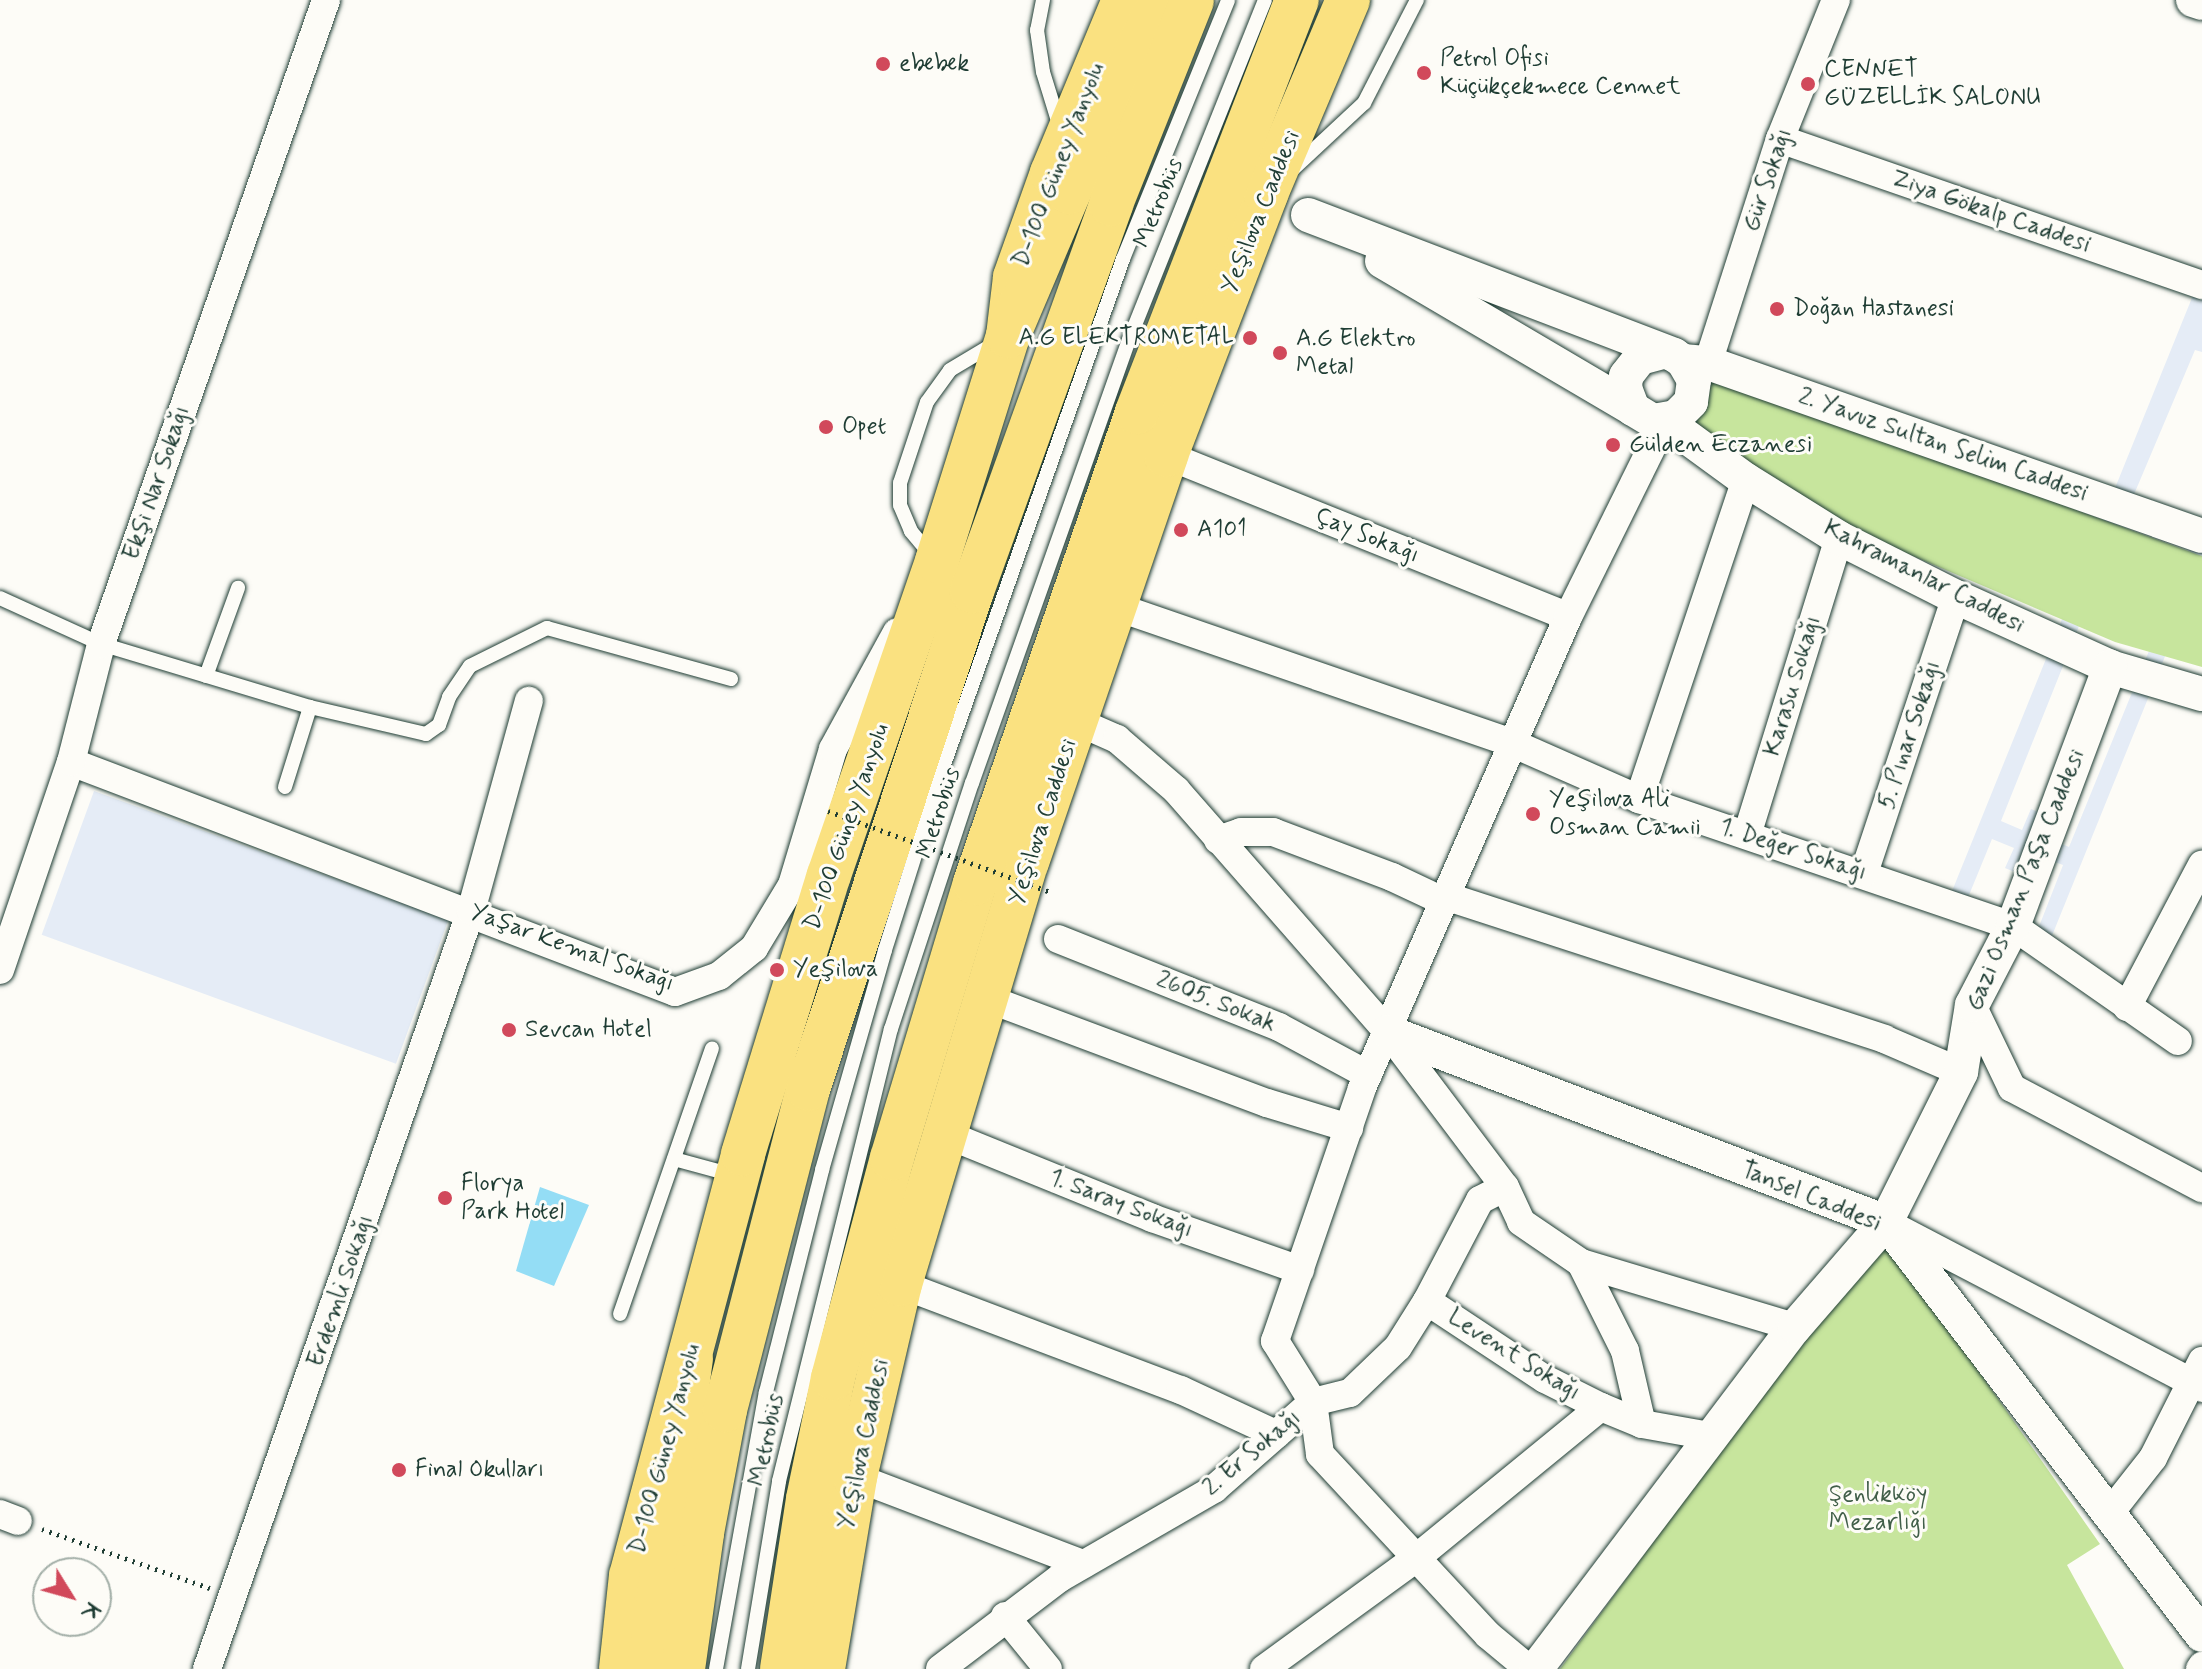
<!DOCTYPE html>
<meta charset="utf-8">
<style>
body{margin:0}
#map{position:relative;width:2202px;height:1669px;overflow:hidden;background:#fdfcf7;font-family:Mynerve,sans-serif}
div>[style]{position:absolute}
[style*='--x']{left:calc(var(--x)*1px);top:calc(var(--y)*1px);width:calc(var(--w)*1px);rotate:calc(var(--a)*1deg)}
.built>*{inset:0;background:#e5ecf6;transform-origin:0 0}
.green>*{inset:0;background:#c7e59d}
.water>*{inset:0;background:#94ddf5}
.path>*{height:5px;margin-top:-2.5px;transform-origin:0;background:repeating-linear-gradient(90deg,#1f3d34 0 2px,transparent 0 8px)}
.roads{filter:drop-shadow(0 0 2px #1f3d34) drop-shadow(0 0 2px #1f3d34)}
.service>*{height:14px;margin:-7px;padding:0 7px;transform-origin:7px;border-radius:7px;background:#fdfcf7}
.minor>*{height:28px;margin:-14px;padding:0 14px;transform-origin:14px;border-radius:14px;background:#fdfcf7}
.tertiary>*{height:34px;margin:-17px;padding:0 17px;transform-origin:17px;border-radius:17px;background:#fdfcf7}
.primary>*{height:44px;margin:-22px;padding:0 22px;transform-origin:22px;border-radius:22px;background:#fae180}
.trunk>*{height:44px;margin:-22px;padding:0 22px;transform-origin:22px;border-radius:22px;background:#fae180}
.path-bridge>*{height:5px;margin-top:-2.5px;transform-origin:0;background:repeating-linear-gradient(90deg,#1f3d34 0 2px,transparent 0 8px)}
.dots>*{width:22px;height:22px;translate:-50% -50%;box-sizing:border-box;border:4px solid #fdfcf7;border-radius:50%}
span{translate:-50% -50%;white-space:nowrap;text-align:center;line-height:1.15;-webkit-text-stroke:6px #fdfcf7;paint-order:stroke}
.poi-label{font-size:24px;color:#1f3d34}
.left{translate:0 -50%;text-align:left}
.right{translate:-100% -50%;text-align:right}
.street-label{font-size:24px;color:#1f3d34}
.park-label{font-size:24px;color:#415f49}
.north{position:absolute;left:32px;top:1557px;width:80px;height:80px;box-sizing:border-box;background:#fdfcf7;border:2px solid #a4b0a9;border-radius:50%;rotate:127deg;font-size:22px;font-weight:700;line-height:32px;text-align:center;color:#1f3d34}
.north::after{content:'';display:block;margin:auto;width:28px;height:36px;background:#d1495b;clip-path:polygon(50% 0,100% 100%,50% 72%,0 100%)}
</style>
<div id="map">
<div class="built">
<div style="clip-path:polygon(evenodd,2202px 273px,2202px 352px,2195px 350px,2100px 575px,2167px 602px,2202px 517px,2202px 565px,2045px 953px,2031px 947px,2063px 865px,2034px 854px,2024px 876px,2005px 868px,2014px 848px,1992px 839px,1960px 917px,1944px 911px,2202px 273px,2093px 591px,2162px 619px,2069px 847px,2042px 836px,2049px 816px,2031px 809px,2022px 830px,2001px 821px,2093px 591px)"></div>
<div style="left:94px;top:791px;width:377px;height:153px;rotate:20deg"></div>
</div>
<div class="green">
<div style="clip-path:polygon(1707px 375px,2202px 556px,2202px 667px,2115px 642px,1781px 500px,1681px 433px)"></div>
<div style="clip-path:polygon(1881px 1232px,2100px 1544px,2067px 1565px,2124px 1669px,1560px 1669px)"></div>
</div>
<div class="water">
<div style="clip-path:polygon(540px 1187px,589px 1205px,554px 1286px,516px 1271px)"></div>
</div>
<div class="path">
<div style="--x:42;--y:1529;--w:178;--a:19.4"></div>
</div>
<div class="roads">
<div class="service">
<div style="--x:1043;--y:0;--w:31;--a:101"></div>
<div style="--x:1037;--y:30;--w:42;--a:81.9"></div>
<div style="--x:1043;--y:72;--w:54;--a:72.9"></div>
<div style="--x:1293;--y:169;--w:97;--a:-42.9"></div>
<div style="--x:1364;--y:103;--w:116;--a:-62.8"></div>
<div style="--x:930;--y:554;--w:30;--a:-130"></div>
<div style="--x:911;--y:531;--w:28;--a:-113"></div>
<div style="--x:900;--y:505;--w:22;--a:-90"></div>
<div style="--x:900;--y:483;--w:85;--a:-71.6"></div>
<div style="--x:927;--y:402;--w:39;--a:-54"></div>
<div style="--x:950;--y:370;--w:55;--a:-30.8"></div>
<div style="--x:0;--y:598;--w:111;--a:24.5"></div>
<div style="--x:101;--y:644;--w:218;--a:16.8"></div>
<div style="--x:310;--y:707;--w:119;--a:13.1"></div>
<div style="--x:426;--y:734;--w:16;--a:-35"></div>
<div style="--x:439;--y:725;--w:30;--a:-70"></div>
<div style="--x:449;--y:697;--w:37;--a:-56"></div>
<div style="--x:470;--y:666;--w:86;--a:-26.3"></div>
<div style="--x:547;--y:628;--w:191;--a:15.5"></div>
<div style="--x:206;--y:676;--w:94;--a:-70"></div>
<div style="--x:285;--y:787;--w:84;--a:-72.6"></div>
<div style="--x:674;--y:1159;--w:61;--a:15.2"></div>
<div style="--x:620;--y:1314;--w:281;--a:-70.9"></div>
<div style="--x:716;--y:1669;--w:281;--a:-79.8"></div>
<div style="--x:766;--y:1392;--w:229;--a:-75.8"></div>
<div style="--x:822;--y:1170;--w:229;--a:-74"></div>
<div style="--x:885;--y:950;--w:186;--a:-72.4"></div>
<div style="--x:941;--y:773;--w:545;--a:-70.5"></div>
<div style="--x:1123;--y:259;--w:279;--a:-67.9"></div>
<div style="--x:748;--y:1669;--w:191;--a:-80.6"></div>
<div style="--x:779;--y:1481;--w:466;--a:-76.1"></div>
<div style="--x:891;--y:1029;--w:259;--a:-71.8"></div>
<div style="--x:972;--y:783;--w:470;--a:-70.5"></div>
<div style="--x:1129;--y:340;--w:366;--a:-68.2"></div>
</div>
<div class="minor">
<div style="--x:1780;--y:139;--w:447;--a:19.1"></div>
<div style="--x:1708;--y:363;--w:235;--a:-72.2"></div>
<div style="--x:1780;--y:139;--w:150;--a:-68.1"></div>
<div style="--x:1166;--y:455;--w:433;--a:21.9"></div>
<div style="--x:1114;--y:606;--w:421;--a:19"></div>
<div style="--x:1512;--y:743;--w:139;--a:23.8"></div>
<div style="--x:1639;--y:799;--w:395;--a:18.8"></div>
<div style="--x:2013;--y:926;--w:201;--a:34.9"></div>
<div style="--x:1076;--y:721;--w:45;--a:23.7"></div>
<div style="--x:1117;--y:739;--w:78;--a:40.8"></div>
<div style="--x:1176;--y:790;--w:322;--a:48.8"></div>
<div style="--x:1388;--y:1032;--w:194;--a:53"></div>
<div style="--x:1505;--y:1187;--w:38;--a:65"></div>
<div style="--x:1521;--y:1222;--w:73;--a:34.3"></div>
<div style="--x:1581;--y:1263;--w:98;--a:63.4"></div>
<div style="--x:1625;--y:1351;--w:75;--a:76.9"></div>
<div style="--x:1642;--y:1424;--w:69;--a:10"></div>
<div style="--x:71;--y:762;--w:646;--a:20.85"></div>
<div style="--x:675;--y:992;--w:47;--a:-20"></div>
<div style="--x:719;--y:976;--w:45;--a:-38.7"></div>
<div style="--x:754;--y:948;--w:74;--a:-58.9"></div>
<div style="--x:792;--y:885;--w:142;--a:-73.2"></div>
<div style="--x:833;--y:749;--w:133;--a:-61.3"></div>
<div style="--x:1639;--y:799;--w:336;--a:-71.5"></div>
<div style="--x:1747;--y:835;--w:311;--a:-72.8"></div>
<div style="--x:1218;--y:840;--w:24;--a:-19"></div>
<div style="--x:1241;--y:832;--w:32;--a:0"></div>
<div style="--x:1273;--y:832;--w:127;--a:20.7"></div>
<div style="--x:1392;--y:877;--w:59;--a:25.3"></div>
<div style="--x:1864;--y:873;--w:291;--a:-71.6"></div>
<div style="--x:1448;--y:897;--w:459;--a:18"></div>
<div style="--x:1884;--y:1039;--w:84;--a:23.2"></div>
<div style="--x:1058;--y:939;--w:238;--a:21.7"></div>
<div style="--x:1279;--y:1027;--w:101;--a:28.3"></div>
<div style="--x:0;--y:970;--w:220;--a:-71.2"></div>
<div style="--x:71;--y:762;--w:122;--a:-75.7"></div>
<div style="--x:101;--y:644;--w:682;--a:-70.74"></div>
<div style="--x:986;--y:998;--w:300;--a:20.5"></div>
<div style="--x:1267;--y:1103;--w:86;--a:17"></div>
<div style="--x:1972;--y:1005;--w:92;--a:64.3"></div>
<div style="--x:2012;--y:1088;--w:215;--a:27.8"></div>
<div style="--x:2127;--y:1007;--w:161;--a:-62.2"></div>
<div style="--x:943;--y:1133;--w:226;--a:22.1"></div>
<div style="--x:1152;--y:1218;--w:157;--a:19.4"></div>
<div style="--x:1887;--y:1223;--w:356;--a:27.6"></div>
<div style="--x:1581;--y:1263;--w:223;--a:16.7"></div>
<div style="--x:900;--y:1284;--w:300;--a:20.7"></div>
<div style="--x:1181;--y:1390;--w:105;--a:24.9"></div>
<div style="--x:1427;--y:1301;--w:141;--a:33.5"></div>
<div style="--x:1545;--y:1379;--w:63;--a:26.6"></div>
<div style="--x:855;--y:1477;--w:244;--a:20.9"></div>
<div style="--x:0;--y:1514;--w:19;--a:21"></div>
<div style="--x:2109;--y:1514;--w:71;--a:-51.8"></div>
<div style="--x:2153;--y:1458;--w:109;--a:-63.2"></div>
<div style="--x:1005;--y:1616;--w:68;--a:50.9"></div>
<div style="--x:207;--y:1669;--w:803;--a:-70.8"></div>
<div style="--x:471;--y:911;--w:218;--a:-74.6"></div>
<div style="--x:940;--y:1669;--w:151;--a:-37.2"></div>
<div style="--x:1060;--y:1578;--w:178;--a:-30"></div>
<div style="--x:1214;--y:1489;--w:132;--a:-41.3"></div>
<div style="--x:1313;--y:1402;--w:38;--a:-14"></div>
<div style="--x:1350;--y:1393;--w:66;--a:-43.8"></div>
<div style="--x:1398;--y:1347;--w:54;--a:-57.8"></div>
<div style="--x:1427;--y:1301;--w:114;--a:-62.3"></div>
<div style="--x:1480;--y:1200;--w:28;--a:-27"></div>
<div style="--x:1264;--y:1669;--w:187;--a:-36.1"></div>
<div style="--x:1415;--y:1559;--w:240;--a:-39.3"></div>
<div style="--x:1601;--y:1407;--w:44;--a:22.5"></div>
<div style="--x:1529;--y:1669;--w:53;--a:-140.3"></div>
<div style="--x:1488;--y:1635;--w:247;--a:-132.9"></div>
<div style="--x:1320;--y:1454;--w:52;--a:-97.7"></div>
<div style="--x:1313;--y:1402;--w:72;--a:-121.9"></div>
<div style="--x:1275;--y:1341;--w:268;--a:-71"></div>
<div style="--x:1362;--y:1088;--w:514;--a:-66.38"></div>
<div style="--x:1568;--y:617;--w:219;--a:-63.7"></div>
<div style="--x:2200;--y:1669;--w:4;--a:-56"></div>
</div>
<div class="tertiary">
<div style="--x:2193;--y:0;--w:9;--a:18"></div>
<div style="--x:1308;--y:215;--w:392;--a:20.9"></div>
<div style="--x:1674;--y:355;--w:11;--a:34"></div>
<div style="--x:1683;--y:361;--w:22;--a:60"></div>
<div style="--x:1694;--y:380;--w:22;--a:98"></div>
<div style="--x:1691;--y:402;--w:21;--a:135"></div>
<div style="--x:1676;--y:417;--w:23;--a:170"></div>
<div style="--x:1653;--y:421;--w:23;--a:-149"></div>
<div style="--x:1633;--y:409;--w:22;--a:-111"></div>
<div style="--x:1625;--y:388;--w:12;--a:-85"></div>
<div style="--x:1626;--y:376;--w:23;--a:-52"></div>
<div style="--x:1640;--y:358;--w:24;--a:-15"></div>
<div style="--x:1382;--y:261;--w:291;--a:30.5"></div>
<div style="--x:1683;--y:361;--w:25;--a:5"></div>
<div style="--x:1708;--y:363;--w:523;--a:19.3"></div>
<div style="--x:1665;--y:421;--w:100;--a:36.1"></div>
<div style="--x:1746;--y:480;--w:110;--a:31.9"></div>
<div style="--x:1839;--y:538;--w:131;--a:26.8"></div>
<div style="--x:1956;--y:597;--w:169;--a:24.4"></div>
<div style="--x:2110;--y:667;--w:96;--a:16.4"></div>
<div style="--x:1388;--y:1032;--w:533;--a:20.88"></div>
<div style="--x:1886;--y:1222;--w:520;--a:52.58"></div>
<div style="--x:1536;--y:1669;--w:429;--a:-52.9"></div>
<div style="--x:1795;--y:1327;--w:139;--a:-49.1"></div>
<div style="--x:1886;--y:1222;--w:168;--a:-63.4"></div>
<div style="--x:1961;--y:1072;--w:68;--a:-80.7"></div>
<div style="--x:1972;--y:1005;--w:89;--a:-62.6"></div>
<div style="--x:2013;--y:926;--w:277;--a:-69.5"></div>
</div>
<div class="primary">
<div style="--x:621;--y:1669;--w:94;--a:-83.9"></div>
<div style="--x:631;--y:1576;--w:437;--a:-75.1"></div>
<div style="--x:743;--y:1154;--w:292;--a:-72.9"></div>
<div style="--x:829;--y:875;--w:332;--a:-71"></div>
<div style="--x:937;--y:561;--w:236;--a:-72.5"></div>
<div style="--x:1008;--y:336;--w:59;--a:-83.2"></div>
<div style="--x:1015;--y:277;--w:110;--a:-70.4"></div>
<div style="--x:1052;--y:173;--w:187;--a:-67.4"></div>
<div style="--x:823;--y:1669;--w:195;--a:-80.5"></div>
<div style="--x:855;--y:1477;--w:198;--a:-76.9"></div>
<div style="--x:900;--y:1284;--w:441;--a:-73.3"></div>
<div style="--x:1027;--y:862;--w:430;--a:-71.1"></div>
<div style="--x:1166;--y:455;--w:280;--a:-69"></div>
<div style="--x:1266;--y:194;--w:211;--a:-67.1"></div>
</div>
<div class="trunk">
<div style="--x:1008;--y:336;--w:156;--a:-67"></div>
<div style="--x:1069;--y:192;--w:199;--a:-64.3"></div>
<div style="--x:649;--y:1669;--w:313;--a:-82.3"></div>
<div style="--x:683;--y:1669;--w:137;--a:-82"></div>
<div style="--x:702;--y:1533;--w:125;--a:-79.4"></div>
<div style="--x:725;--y:1410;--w:332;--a:-75.5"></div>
<div style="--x:808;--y:1089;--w:524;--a:-71.77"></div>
<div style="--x:972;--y:591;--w:411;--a:-70.2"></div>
<div style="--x:1111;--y:204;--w:219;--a:-68.3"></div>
<div style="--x:782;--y:1669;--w:172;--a:-81.3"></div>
<div style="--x:808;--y:1499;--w:124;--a:-78.3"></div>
<div style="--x:833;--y:1378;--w:228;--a:-75"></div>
<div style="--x:892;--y:1158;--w:287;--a:-73.2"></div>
<div style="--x:975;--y:883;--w:498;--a:-71"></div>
<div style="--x:1137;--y:412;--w:442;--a:-68.8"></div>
</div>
</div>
<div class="path-bridge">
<div style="--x:828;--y:811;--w:237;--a:20"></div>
</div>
<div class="dots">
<div style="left:883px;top:64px;background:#d1495b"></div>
<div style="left:1424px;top:73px;background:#d1495b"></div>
<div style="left:1808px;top:84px;background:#d1495b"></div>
<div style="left:1777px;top:309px;background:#d1495b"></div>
<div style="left:1250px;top:338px;background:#d1495b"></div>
<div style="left:1280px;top:353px;background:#d1495b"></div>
<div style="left:826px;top:427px;background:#d1495b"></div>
<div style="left:1613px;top:445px;background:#d1495b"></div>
<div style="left:1181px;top:530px;background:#d1495b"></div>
<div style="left:1533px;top:814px;background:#d1495b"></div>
<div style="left:777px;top:970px;background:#d1495b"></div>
<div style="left:509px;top:1030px;background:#d1495b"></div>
<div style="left:445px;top:1198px;background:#d1495b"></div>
<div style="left:399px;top:1470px;background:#d1495b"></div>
</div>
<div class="poi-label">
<span class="left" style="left:1440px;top:73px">Petrol Ofisi<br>Küçükçekmece Cennet</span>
<span class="left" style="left:899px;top:64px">ebebek</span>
<span class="left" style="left:1824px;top:84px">CENNET<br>GÜZELLİK SALONU</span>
<span class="left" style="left:1793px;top:309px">Doğan Hastanesi</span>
<span class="right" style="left:1234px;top:338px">A.G ELEKTROMETAL</span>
<span class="left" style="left:1296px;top:353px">A.G Elektro<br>Metal</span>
<span class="left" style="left:842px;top:427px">Opet</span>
<span class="left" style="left:1629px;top:445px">Gülden Eczanesi</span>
<span class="left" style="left:1197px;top:530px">A101</span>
<span class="left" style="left:1549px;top:814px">Yeşilova Ali<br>Osman Camii</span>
<span class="left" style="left:793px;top:970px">Yeşilova</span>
<span class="left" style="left:525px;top:1030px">Sevcan Hotel</span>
<span class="left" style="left:461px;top:1198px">Florya<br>Park Hotel</span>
<span class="left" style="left:415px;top:1470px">Final Okulları</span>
</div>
<div class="street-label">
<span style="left:1059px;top:165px;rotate:-69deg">D-100 Güney Yanyolu</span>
<span style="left:1768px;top:180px;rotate:-71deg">Gür Sokağı</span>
<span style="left:1159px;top:203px;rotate:-68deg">Metrobüs</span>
<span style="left:1261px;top:212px;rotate:-68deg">Yeşilova Caddesi</span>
<span style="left:1991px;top:212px;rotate:19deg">Ziya Gökalp Caddesi</span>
<span style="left:1943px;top:445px;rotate:19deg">2. Yavuz Sultan Selim Caddesi</span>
<span style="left:157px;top:483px;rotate:-71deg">Ekşi Nar Sokağı</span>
<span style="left:1367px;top:536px;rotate:22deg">Çay Sokağı</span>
<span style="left:1924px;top:577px;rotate:27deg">Kahramanlar Caddesi</span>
<span style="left:1793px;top:686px;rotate:-73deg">Karasu Sokağı</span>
<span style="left:1910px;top:735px;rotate:-72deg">5. Pınar Sokağı</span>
<span style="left:939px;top:813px;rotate:-72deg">Metrobüs</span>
<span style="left:1043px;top:822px;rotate:-72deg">Yeşilova Caddesi</span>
<span style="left:847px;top:827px;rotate:-71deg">D-100 Güney Yanyolu</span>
<span style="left:1793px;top:850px;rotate:18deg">1. Değer Sokağı</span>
<span style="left:2026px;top:880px;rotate:-68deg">Gazi Osman Paşa Caddesi</span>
<span style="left:572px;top:948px;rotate:20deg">Yaşar Kemal Sokağı</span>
<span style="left:1216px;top:1002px;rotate:22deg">2605. Sokak</span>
<span style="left:1811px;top:1197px;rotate:22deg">Tansel Caddesi</span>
<span style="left:1121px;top:1204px;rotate:21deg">1. Saray Sokağı</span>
<span style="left:341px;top:1291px;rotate:-71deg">Erdemli Sokağı</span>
<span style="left:1514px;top:1355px;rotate:32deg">Levent Sokağı</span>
<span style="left:767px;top:1440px;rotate:-78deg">Metrobüs</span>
<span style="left:864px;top:1444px;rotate:-78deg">Yeşilova Caddesi</span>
<span style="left:665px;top:1449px;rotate:-75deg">D-100 Güney Yanyolu</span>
<span style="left:1252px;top:1453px;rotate:-40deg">2. Er Sokağı</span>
</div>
<div class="park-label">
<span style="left:1878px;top:1509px">Şenlikköy<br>Mezarlığı</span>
</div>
<div class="north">K</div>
</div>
